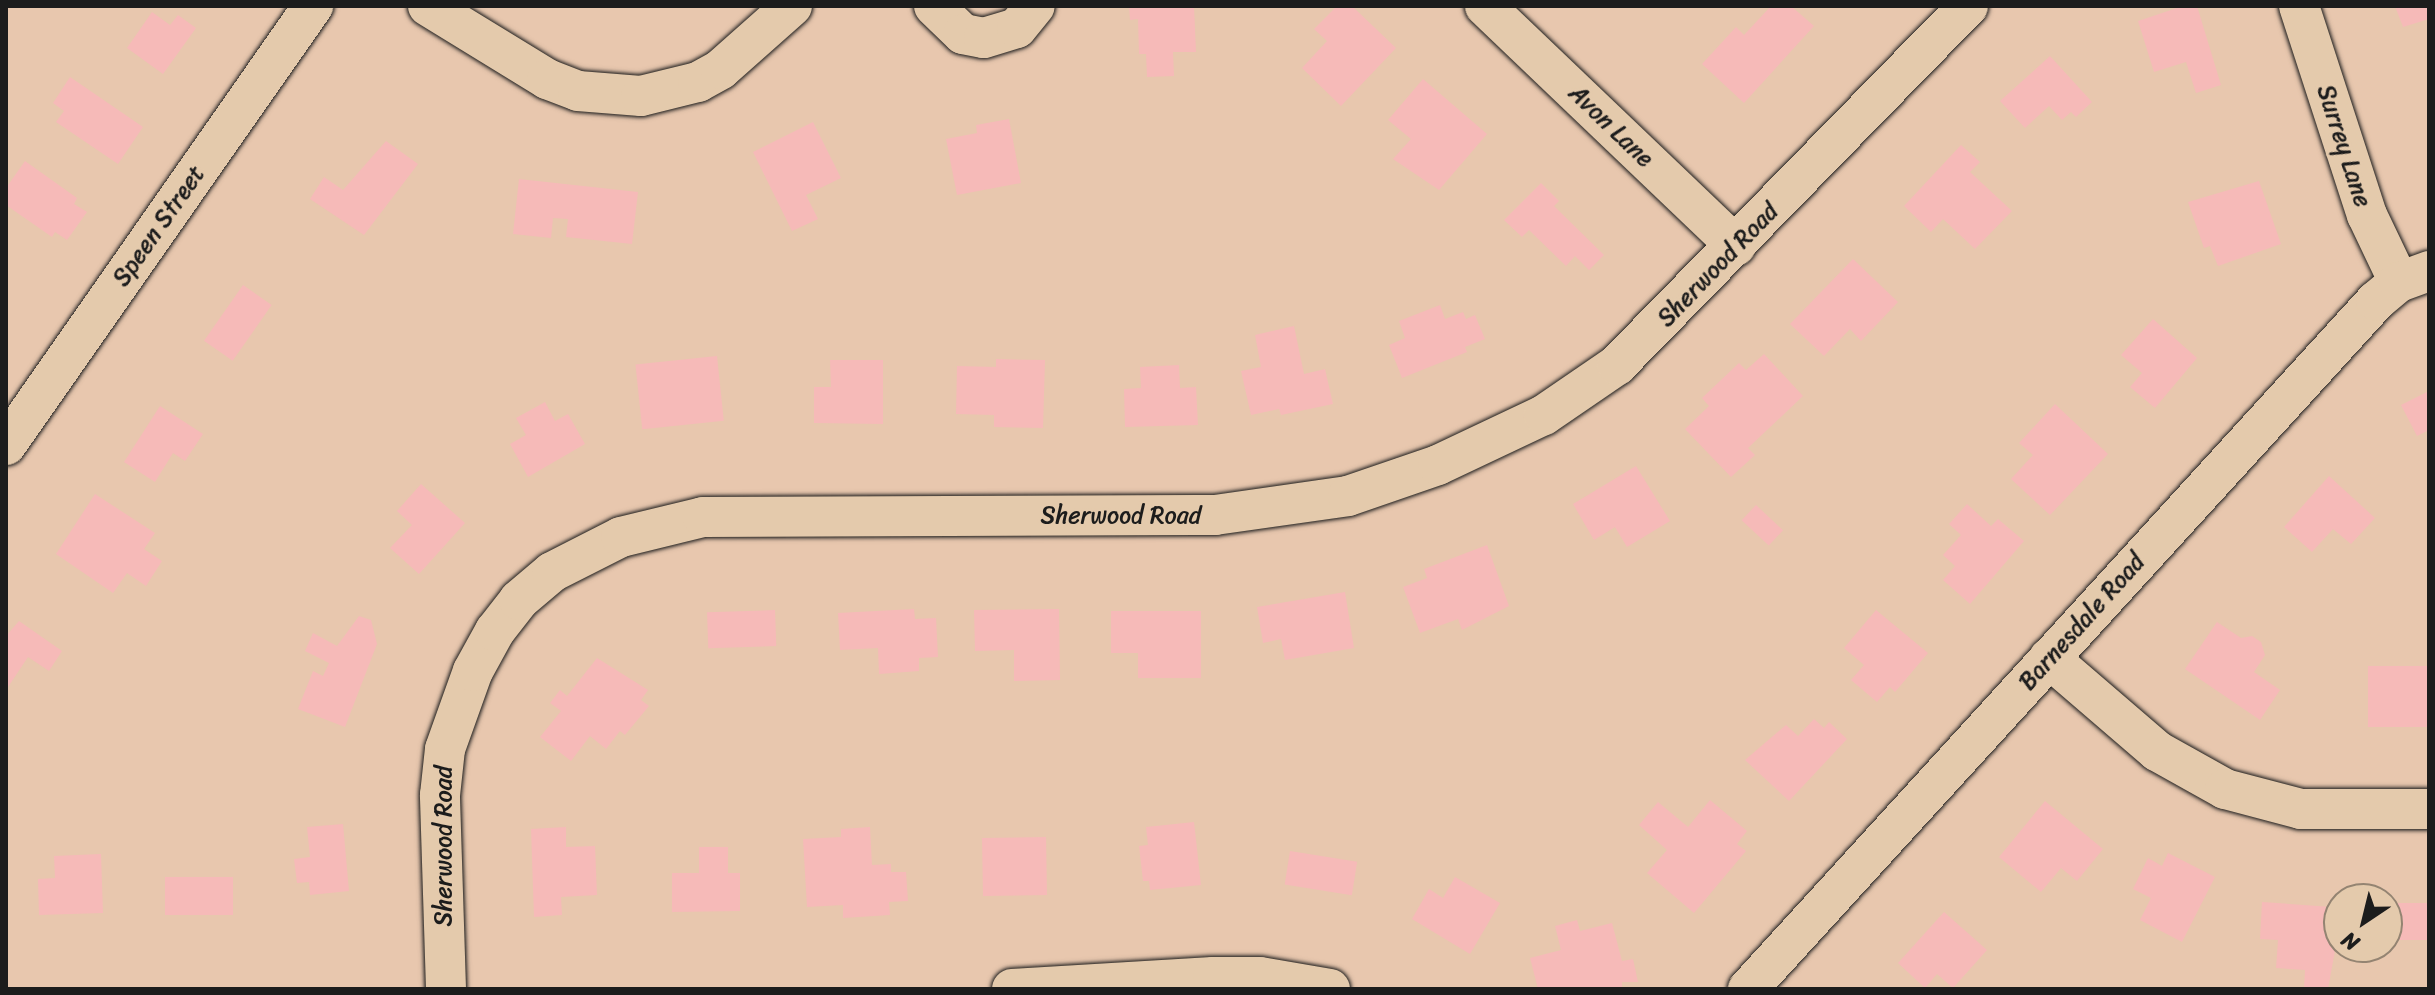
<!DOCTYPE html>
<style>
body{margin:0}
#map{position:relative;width:2435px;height:995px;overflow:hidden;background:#e8c7ae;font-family:Sriracha,sans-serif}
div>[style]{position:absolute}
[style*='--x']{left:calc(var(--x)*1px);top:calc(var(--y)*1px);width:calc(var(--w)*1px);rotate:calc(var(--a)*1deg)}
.building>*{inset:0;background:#f6bab8;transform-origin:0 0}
.roads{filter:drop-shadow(0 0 2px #1c1c1c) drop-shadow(0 0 2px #1c1c1c)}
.minor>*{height:40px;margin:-20px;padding:0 20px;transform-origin:20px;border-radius:20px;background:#e4caac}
span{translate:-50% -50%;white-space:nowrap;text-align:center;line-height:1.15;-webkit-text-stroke:6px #e4caac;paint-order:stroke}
.street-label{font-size:24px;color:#1c1c1c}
.frame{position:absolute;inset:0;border:8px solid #1c1c1c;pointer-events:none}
.north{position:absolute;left:2323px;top:883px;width:80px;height:80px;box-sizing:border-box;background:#e4caac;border:2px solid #948472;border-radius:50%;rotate:215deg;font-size:22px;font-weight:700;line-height:32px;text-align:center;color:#1c1c1c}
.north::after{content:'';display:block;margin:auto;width:28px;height:36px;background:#1c1c1c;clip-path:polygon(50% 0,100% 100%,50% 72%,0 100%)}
</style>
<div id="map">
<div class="building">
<div style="clip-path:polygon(1129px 6px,1194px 6px,1196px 52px,1173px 52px,1174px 76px,1147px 77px,1146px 54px,1139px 54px,1138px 19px,1130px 20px)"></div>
<div style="clip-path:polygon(1337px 6px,1352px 6px,1396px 48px,1341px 106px,1302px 68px,1327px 41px,1314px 29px)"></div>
<div style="clip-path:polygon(1771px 6px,1791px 6px,1814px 26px,1744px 103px,1702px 64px,1736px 27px,1744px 35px)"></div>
<div style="clip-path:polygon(2183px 6px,2197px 6px,2221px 85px,2196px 93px,2186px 62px,2154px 72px,2138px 21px)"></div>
<div style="clip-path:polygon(2395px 6px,2429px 6px,2429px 19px,2403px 27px)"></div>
<div style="clip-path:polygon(152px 12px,170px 25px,178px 15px,196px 28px,163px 74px,127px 48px)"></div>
<div style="clip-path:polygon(2050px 56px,2092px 102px,2076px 117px,2071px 112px,2062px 120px,2049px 106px,2025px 128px,2000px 101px)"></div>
<div style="clip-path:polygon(70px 77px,143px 127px,118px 164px,56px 122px,64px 111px,53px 103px)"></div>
<div style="clip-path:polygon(1423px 79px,1487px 134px,1439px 190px,1393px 159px,1411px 139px,1388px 120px)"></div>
<div style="clip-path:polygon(1009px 119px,1021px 183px,957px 195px,946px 139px,977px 133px,976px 125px)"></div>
<div style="clip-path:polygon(813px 122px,841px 178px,806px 195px,818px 219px,792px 231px,753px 152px)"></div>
<div style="clip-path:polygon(386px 141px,418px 164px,364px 235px,310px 199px,324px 177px,343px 190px)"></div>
<div style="clip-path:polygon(1961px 145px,1980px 162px,1970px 172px,2012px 211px,1975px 249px,1943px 219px,1931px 232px,1904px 206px)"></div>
<div style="clip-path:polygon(25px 161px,77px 198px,74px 204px,87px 212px,67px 240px,55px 232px,52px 237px,6px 205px,6px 188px)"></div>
<div style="clip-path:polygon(519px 179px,638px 192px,632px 244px,566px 237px,568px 219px,553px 218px,551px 238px,513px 234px)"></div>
<div style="clip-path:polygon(2259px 181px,2281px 244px,2218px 266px,2210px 246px,2204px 248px,2188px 202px)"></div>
<div style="clip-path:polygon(1541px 183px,1559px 201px,1554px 206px,1604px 255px,1589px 270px,1575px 256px,1566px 266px,1529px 230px,1522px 237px,1504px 220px)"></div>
<div style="clip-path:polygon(1853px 259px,1898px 302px,1861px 341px,1850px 329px,1824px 356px,1790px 324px)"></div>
<div style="left:243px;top:285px;width:35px;height:68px;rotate:35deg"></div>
<div style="clip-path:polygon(1440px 305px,1445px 319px,1463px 312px,1466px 319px,1475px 315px,1485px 339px,1465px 347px,1467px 352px,1402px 378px,1389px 345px,1405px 338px,1399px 321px)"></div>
<div style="clip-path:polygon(2153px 319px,2197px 358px,2155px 408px,2130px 387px,2142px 373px,2121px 355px)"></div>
<div style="clip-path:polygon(1294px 326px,1304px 374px,1325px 369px,1333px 404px,1281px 415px,1279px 409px,1251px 415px,1241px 371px,1261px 367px,1255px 335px)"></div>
<div style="clip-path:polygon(1764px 354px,1803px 396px,1748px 448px,1755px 455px,1731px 477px,1685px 429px,1709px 406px,1702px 398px,1739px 363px,1746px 370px)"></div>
<div style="left:717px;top:356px;width:65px;height:82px;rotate:84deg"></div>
<div style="clip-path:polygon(996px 359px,1045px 360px,1043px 428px,994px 427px,994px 415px,956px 414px,957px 366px,996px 367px)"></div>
<div style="clip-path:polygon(830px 360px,883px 360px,883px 424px,814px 423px,814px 387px,831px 387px)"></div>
<div style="clip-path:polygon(1179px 365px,1180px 388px,1196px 387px,1198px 425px,1125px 427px,1124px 389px,1141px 388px,1140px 367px)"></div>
<div style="clip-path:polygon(2429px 391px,2429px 430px,2417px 436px,2401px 405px)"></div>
<div style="clip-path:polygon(545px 402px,555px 421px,568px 414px,585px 444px,528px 477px,510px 444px,526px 435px,516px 418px)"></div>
<div style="clip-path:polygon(2055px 404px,2108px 454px,2050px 515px,2011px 479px,2033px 455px,2019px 443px)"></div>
<div style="clip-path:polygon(160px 406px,203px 434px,185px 461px,173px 453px,155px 482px,124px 462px)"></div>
<div style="clip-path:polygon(1636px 466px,1670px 521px,1627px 547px,1615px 527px,1594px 540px,1573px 504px)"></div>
<div style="clip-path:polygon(2329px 476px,2375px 518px,2351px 544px,2333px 529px,2312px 552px,2284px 527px)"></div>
<div style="clip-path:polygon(421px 484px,465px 523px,419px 574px,390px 548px,412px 525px,397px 511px)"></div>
<div style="clip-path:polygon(95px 494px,155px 533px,144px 549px,162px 561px,146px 586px,127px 573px,113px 593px,56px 554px)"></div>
<div style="clip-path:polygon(1967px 504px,1991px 526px,1998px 519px,2024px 541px,1970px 604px,1943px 580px,1955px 566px,1943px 555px,1961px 535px,1949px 524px)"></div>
<div style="left:1756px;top:505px;width:37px;height:21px;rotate:43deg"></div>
<div style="clip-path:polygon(1487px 545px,1509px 606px,1462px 630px,1458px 619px,1420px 633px,1403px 587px,1427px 578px,1424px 569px)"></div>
<div style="clip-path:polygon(1345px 592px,1354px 648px,1285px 660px,1281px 639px,1263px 643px,1257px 607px)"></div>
<div style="clip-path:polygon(914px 609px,915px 619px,936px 618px,938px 657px,919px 658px,919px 671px,879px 674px,878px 648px,840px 650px,838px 613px)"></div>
<div style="clip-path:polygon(1059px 609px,1060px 680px,1014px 681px,1014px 650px,975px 651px,974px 610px)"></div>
<div style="left:775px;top:610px;width:36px;height:68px;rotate:88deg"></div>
<div style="clip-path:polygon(1876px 610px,1928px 653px,1895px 692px,1890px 687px,1877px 702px,1851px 680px,1864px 665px,1844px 648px)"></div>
<div style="clip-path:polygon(1111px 611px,1201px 611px,1201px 678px,1138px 678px,1138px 653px,1111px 653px)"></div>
<div style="clip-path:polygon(359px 616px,371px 620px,377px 644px,345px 727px,298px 709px,313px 671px,323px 676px,329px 663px,305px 651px,313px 633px,337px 646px)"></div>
<div style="clip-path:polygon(19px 621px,62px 651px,49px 671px,28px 657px,6px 690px,6px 636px)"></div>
<div style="clip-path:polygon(2217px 622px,2241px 638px,2252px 636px,2261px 642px,2265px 655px,2254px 672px,2280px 690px,2260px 720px,2185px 669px)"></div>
<div style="clip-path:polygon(597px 658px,648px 690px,641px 700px,649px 706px,625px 735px,620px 731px,606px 749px,590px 736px,571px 761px,540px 737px,561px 711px,550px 703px,560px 690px,567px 696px)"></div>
<div style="left:2429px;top:666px;width:61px;height:61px;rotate:90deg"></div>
<div style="clip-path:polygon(1814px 719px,1824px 728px,1829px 722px,1847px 739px,1789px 801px,1745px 760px,1786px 725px,1798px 736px)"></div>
<div style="clip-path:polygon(1710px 800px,1747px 831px,1737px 844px,1746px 851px,1694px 913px,1647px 873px,1667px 850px,1639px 825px,1658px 802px,1688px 827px)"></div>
<div style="clip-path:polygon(2045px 801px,2103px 849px,2077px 881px,2061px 868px,2041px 892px,1999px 857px)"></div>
<div style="clip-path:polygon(1194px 822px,1201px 885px,1150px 890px,1149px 881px,1143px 881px,1139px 846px,1148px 845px,1146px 827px)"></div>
<div style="clip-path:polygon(343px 824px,349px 891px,310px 895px,309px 882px,297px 883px,294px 859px,310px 857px,307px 827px)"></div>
<div style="clip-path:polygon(566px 827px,566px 847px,595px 846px,597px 895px,561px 897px,562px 915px,534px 917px,531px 829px)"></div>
<div style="clip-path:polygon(870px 827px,872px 865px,891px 864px,891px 872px,906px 872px,908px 901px,889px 902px,890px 915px,843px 918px,843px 905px,807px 907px,803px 839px,841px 837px,841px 829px)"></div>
<div style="left:1046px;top:837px;width:58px;height:64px;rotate:89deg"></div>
<div style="clip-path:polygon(699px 847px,728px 847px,728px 873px,740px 873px,740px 911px,672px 912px,672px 873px,699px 873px)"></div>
<div style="left:1290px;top:851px;width:68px;height:34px;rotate:9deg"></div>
<div style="clip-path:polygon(2168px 853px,2215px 877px,2182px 942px,2140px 920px,2151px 898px,2133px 889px,2148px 858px,2162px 866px)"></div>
<div style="clip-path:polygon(101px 854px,103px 913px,39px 915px,38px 879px,55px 878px,54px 856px)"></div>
<div style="left:165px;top:877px;width:68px;height:38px"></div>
<div style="clip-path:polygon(1455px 877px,1500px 903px,1470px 954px,1412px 919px,1429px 889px,1443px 898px)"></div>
<div style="clip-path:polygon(2262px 902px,2332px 907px,2330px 944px,2336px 945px,2328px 989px,2304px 989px,2305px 970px,2276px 968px,2278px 940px,2260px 939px)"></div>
<div style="left:2429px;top:903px;width:37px;height:39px;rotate:90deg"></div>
<div style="clip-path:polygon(1944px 912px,1987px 950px,1953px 988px,1937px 974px,1925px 988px,1898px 963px)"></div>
<div style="clip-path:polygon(1577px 920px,1580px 931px,1612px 923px,1622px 961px,1633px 959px,1638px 982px,1622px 982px,1622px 987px,1614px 989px,1538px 989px,1530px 958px,1561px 950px,1555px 926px)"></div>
</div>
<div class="roads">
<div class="minor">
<div style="--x:428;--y:6;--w:140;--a:31.5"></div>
<div style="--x:547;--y:79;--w:33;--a:21"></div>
<div style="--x:578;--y:91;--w:63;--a:4.5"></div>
<div style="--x:641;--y:96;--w:59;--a:-13.8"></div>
<div style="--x:698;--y:82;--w:26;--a:-29"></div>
<div style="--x:721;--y:69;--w:95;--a:-41.6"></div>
<div style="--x:934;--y:6;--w:40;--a:44"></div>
<div style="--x:963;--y:34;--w:21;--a:11"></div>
<div style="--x:984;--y:38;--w:34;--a:-17"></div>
<div style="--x:1017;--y:28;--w:28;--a:-51"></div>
<div style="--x:1485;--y:6;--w:347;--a:43.7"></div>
<div style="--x:2299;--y:6;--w:220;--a:72"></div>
<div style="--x:2367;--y:215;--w:74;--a:64.5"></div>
<div style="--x:6;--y:445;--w:536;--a:-55.03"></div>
<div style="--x:2049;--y:658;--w:143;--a:40.7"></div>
<div style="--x:2157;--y:751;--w:78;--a:29.2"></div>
<div style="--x:2225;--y:789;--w:79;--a:14.7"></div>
<div style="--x:2301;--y:809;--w:128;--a:0"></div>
<div style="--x:446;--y:989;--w:194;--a:-91.8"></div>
<div style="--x:440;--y:795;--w:46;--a:-83.8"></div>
<div style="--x:445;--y:749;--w:83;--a:-70.3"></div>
<div style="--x:473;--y:671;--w:46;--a:-61.2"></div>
<div style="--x:495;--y:631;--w:39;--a:-52"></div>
<div style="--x:519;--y:600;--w:43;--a:-40.3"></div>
<div style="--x:552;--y:572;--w:77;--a:-26.9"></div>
<div style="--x:621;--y:537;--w:84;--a:-13.7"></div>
<div style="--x:703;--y:517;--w:512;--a:-0.22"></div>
<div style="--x:1215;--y:515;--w:134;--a:-8.1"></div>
<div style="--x:1348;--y:496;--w:95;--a:-19"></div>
<div style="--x:1438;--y:465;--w:117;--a:-25.3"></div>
<div style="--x:1544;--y:415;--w:88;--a:-34.4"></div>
<div style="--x:1617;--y:365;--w:502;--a:-45.65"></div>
<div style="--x:1012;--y:989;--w:201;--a:-3.4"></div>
<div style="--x:1213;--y:977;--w:47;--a:0"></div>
<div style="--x:1260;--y:977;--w:71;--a:9.7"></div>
<div style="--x:1748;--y:989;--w:932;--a:-47.61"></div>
<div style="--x:2376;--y:301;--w:30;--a:-40"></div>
<div style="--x:2399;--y:282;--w:32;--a:-20"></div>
</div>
</div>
<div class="street-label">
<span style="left:1611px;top:126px;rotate:44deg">Avon Lane</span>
<span style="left:2344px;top:146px;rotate:72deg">Surrey Lane</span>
<span style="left:159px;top:226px;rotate:-55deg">Speen Street</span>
<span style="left:1718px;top:265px;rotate:-46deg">Sherwood Road</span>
<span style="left:1121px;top:516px">Sherwood Road</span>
<span style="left:2082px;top:622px;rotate:-48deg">Barnesdale Road</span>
<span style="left:444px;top:846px;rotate:-90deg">Sherwood Road</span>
</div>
<div class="frame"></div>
<div class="north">N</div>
</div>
